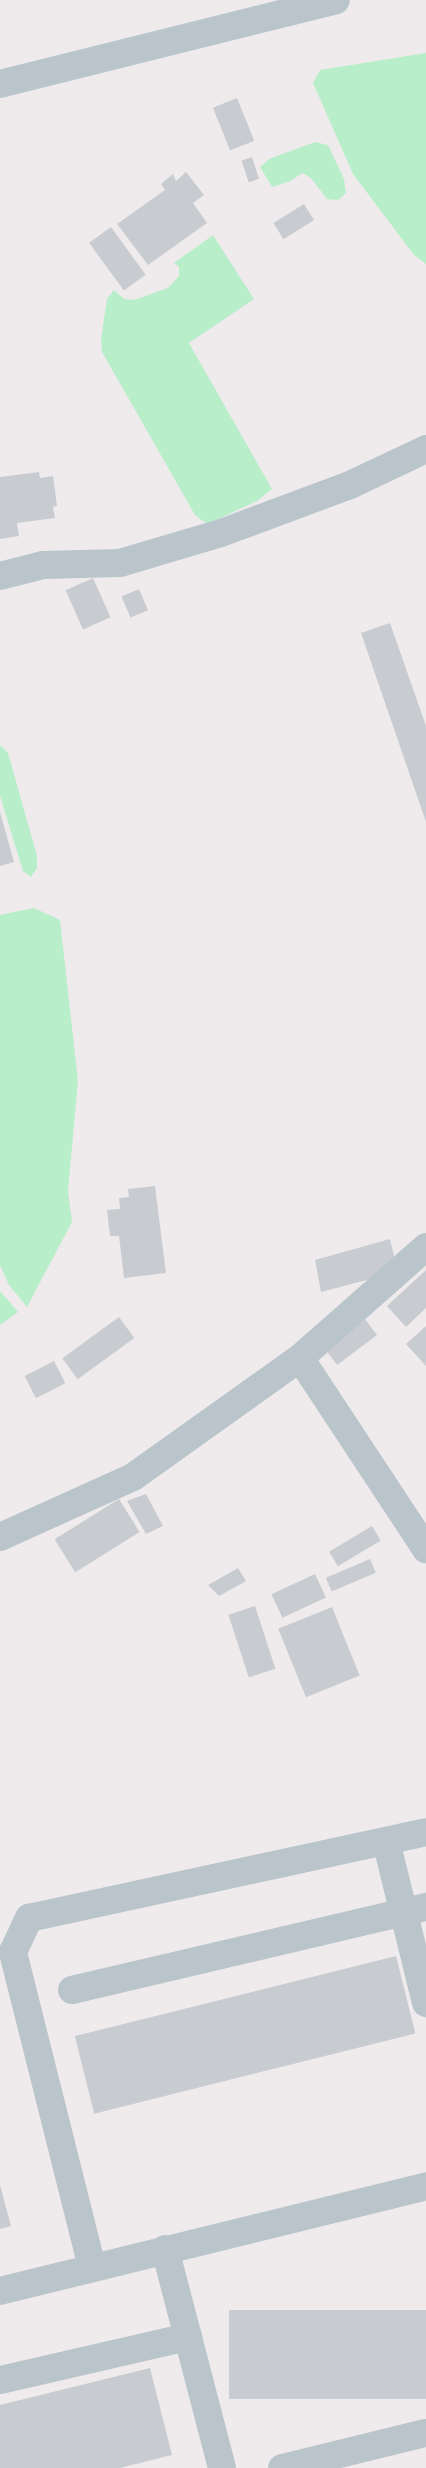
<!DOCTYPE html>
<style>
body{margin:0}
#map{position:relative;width:426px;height:2468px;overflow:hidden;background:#efebec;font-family:Arial,sans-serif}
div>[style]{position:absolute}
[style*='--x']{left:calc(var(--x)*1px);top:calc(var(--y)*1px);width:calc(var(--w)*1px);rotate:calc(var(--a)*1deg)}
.green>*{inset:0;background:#b8eec9}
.building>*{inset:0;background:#c8ccd1;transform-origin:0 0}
.minor>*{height:28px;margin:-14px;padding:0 14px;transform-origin:14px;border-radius:14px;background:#bac5cb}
span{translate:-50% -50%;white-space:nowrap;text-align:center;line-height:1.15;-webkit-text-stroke:4.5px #fff;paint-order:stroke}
</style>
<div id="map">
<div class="green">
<div style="clip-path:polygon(426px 53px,426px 264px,414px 255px,353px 174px,313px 83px,320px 70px)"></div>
<div style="clip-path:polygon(315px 142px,328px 145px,344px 179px,346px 193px,338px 200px,327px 199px,311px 178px,303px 173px,290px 181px,272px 187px,260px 167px,269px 159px)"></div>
<div style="clip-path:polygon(213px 235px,254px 299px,189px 343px,272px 489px,257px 501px,207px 524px,195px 515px,102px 352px,101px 339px,107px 299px,114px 290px,124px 299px,134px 300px,168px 288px,179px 276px,179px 267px,174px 263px)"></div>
<div style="clip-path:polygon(0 745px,8px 753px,37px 856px,37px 868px,31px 877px,23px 871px,0 796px)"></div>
<div style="clip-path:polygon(34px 908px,60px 920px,78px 1081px,68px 1191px,72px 1222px,27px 1307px,9px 1285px,0 1265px,0 915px)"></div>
<div style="clip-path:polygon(0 1291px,18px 1312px,0 1325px)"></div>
</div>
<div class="building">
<div style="left:237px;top:98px;width:46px;height:26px;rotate:68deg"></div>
<div style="left:252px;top:157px;width:23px;height:11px;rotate:72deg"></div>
<div style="clip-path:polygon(186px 172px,204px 195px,193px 203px,207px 223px,148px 265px,117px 224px,165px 190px,161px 184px,173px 174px,176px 181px)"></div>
<div style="left:304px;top:204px;width:19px;height:36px;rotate:58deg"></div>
<div style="left:111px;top:227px;width:59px;height:27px;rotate:54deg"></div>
<div style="clip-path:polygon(39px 472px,40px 478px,53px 476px,57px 506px,53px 507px,55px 518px,17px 523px,19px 536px,0 539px,0 477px)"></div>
<div style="left:93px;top:578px;width:43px;height:30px;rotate:66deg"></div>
<div style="left:139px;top:589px;width:23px;height:19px;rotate:67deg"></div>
<div style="clip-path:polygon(390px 623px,426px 726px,426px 822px,361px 633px)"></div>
<div style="clip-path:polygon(0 812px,14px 862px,0 866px)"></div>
<div style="clip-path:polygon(155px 1186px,166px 1273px,124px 1278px,119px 1236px,110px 1236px,107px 1210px,120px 1209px,119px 1198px,129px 1197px,128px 1189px)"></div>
<div style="clip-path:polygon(390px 1239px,395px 1260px,378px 1277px,321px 1292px,315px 1260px)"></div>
<div style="clip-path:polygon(426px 1270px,426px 1308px,406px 1327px,387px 1306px)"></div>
<div style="left:119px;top:1317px;width:26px;height:70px;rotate:54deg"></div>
<div style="left:365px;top:1319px;width:20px;height:50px;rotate:53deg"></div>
<div style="clip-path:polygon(426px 1326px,426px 1366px,406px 1344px)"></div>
<div style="left:54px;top:1361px;width:25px;height:33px;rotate:63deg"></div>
<div style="clip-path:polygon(146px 1494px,163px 1526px,146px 1534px,127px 1501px)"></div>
<div style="left:119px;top:1499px;width:39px;height:76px;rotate:58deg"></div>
<div style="left:372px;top:1526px;width:17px;height:50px;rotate:59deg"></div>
<div style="left:370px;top:1559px;width:15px;height:48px;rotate:67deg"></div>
<div style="clip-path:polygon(238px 1568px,246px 1581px,219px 1596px,208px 1585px)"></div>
<div style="left:315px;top:1574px;width:26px;height:48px;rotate:65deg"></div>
<div style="left:255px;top:1606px;width:66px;height:28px;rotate:72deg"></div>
<div style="left:332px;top:1607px;width:74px;height:58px;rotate:68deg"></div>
<div style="left:396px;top:1956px;width:80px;height:331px;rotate:76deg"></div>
<div style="clip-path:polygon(0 2185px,11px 2226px,0 2229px)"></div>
<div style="left:426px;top:2310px;width:89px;height:197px;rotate:90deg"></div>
<div style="clip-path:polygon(150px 2368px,172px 2455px,120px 2468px,0 2468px,0 2405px)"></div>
</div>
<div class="minor">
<div style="--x:0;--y:84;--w:346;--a:-14"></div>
<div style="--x:0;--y:576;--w:44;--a:-14.3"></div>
<div style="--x:43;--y:565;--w:77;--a:-1.5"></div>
<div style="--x:120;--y:563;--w:105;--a:-16.5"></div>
<div style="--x:221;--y:533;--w:138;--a:-20.4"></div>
<div style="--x:350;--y:485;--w:84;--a:-25.3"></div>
<div style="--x:300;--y:1358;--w:229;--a:56.6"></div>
<div style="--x:0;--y:1537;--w:146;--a:-24.3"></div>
<div style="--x:133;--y:1477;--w:205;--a:-35.5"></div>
<div style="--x:300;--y:1358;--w:168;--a:-41.4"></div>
<div style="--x:386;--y:1841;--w:167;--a:76.1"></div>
<div style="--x:72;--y:1990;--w:364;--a:-13.2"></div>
<div style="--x:165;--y:2249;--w:226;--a:75.4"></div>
<div style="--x:92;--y:2267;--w:325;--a:-104.1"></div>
<div style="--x:13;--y:1952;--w:38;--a:-65"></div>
<div style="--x:29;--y:1918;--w:406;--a:-12.2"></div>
<div style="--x:0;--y:2291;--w:439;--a:-13.8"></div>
<div style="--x:0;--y:2380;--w:193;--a:-12.9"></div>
<div style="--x:282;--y:2468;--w:148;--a:-13.7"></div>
</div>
</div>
